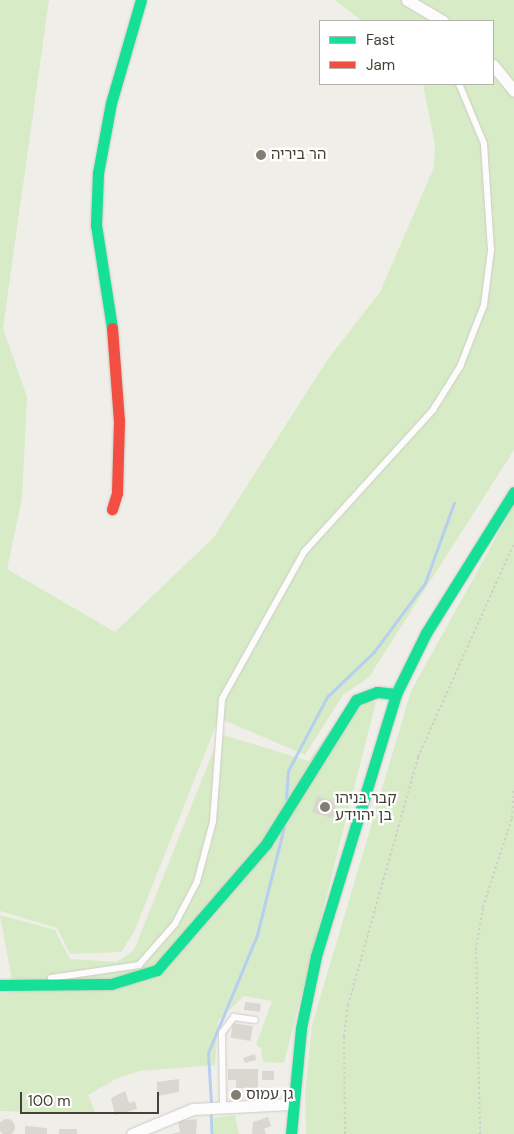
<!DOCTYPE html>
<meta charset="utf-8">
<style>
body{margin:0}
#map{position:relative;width:514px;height:1134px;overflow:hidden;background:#f0eee8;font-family:"DM Sans","Noto Sans Hebrew",sans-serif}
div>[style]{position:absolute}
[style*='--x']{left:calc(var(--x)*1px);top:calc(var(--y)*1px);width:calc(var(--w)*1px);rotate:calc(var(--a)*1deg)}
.green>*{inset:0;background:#d7ecc6}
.stream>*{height:2.5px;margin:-1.25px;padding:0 1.25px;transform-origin:1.25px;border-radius:1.25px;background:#b6cff0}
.building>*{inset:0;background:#d9d7d0;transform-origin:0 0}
.round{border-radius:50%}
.path>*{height:2px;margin-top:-1px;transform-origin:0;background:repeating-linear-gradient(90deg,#d0cec9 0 2.5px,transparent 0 5px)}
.roads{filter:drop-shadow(0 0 1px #ceccc5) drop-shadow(0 0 1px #ceccc5)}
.lane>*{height:5.5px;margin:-2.75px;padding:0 2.75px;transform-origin:2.75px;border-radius:2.75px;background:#fdfcfc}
.street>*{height:11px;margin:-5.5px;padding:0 5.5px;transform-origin:5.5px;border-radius:5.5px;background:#fdfcfc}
.fast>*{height:11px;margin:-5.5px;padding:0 5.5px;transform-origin:5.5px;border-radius:5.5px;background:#16e098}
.jam>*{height:11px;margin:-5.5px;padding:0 5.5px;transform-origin:5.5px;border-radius:5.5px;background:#f24e42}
.dots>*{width:14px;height:14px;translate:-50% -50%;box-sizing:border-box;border:2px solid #fff;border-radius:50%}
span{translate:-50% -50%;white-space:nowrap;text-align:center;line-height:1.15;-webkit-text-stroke:4.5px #fff;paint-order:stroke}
.poi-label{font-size:15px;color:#454134}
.left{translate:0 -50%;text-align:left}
.legend{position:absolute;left:319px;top:20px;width:175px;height:65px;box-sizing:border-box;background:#fff;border:1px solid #b5b3ae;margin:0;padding:6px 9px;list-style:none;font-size:15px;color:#454134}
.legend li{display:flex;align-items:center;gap:10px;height:25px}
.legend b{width:25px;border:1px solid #b5b3ae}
.scale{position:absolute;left:20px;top:1092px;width:139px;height:22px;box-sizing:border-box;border:2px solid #454134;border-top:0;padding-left:6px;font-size:15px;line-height:18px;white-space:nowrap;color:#454134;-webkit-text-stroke:4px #fff;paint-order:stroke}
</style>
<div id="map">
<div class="green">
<div style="clip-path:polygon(0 0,49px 0,3px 328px,27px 397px,22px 499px,7px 569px,115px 632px,214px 537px,328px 359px,380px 292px,434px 167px,435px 145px,423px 84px,493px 84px,493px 21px,362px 21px,335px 0,514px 0,514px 450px,369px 677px,343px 695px,305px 755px,219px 718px,134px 932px,121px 952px,70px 954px,57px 928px,0 911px)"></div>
<div style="clip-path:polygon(514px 505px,514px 1134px,306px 1134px,305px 1093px,312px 1025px,411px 691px)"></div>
<div style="clip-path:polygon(351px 699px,376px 702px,284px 1063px,263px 1062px,261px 1048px,256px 1045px,272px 1001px,244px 996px,218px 1021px,215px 1065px,139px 1071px,116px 1079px,88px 1095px,96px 1114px,0 1111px,0 993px,14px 992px,0 915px,55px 930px,70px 959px,117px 962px,134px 950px,220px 734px,309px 761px)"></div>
<div style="clip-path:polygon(235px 1115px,239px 1134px,214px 1134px,213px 1118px)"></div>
</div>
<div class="stream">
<div style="--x:286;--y:799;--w:28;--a:-86"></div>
<div style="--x:288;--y:771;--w:84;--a:-62.2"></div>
<div style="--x:327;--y:697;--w:65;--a:-43.8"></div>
<div style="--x:374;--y:652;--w:86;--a:-53.5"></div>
<div style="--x:425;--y:583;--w:85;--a:-70.1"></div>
<div style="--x:211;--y:1104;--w:51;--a:-93.4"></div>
<div style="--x:208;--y:1053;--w:128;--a:-67.4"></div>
<div style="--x:257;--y:935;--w:111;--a:-76"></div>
<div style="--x:211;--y:1112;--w:22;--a:87"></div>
</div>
<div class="building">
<div style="left:317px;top:796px;width:21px;height:17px;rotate:17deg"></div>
<div style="left:245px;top:1002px;width:16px;height:8px;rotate:7deg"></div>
<div style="left:233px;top:1023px;width:20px;height:15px;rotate:9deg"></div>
<div style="clip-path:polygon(255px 1054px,256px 1060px,245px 1063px,243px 1058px)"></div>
<div style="clip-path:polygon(228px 1069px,258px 1069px,258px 1088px,236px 1088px,236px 1080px,228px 1080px)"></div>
<div style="left:262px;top:1071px;width:12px;height:9px"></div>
<div style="clip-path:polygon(179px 1079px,179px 1092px,157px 1096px,157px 1082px)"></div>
<div style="clip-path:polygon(125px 1091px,129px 1103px,135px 1101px,137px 1109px,115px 1115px,111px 1098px)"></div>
<div style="clip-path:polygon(268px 1117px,271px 1126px,264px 1129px,266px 1134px,252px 1134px,253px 1122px)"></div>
<div style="clip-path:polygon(197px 1119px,196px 1134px,171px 1134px,180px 1132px,178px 1121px)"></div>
<div class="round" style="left:-1px;top:1119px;width:16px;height:16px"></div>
<div style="clip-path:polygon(25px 1126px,47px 1128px,47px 1134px,25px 1134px)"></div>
<div style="left:59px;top:1129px;width:18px;height:5px"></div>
</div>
<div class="path">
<div style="--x:345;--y:1134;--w:97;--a:-90.6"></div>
<div style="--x:344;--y:1037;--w:32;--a:-83"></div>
<div style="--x:348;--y:1005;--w:258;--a:-74.2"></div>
<div style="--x:418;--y:757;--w:235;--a:-65.8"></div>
<div style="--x:480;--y:1134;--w:184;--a:-91.2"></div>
<div style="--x:476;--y:950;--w:44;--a:-80.8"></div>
<div style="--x:483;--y:907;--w:94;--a:-72"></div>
<div style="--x:512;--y:818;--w:29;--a:-86"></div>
</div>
<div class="roads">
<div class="lane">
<div style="--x:51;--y:978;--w:89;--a:-8.4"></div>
<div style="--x:139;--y:965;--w:55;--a:-48.7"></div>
<div style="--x:175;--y:924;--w:47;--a:-62.4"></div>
<div style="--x:197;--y:882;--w:62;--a:-75.1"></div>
<div style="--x:213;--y:822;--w:123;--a:-85.8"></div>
<div style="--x:222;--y:699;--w:168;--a:-60.8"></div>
<div style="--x:304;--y:552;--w:192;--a:-47.7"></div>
<div style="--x:433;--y:410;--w:51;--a:-57.9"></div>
<div style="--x:460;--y:367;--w:66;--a:-68.8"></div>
<div style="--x:484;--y:305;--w:55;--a:-82.7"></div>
<div style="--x:491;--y:250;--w:106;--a:-93.8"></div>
<div style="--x:484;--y:144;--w:65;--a:-112.6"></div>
<div style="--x:223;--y:1105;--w:72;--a:-90.8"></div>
<div style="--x:222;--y:1033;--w:20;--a:-53"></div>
<div style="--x:234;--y:1017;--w:21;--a:8"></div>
</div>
<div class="street">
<div style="--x:407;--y:0;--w:42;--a:30.3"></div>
<div style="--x:493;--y:65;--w:33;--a:51"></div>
<div style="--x:132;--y:1134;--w:66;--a:-22.3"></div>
<div style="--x:193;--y:1109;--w:97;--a:-3"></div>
</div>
<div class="fast">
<div style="--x:112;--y:328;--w:104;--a:-98.8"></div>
<div style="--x:96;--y:225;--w:52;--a:-87.8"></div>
<div style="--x:98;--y:173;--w:71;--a:-79.5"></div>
<div style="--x:111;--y:103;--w:107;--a:-73.8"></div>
<div style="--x:0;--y:985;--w:111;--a:-0.5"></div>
<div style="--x:111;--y:984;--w:48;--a:-16.9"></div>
<div style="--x:157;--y:970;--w:167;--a:-49.1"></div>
<div style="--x:266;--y:844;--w:170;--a:-58"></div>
<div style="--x:356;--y:700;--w:22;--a:-21"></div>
<div style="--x:377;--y:692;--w:19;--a:6"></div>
<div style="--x:291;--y:1134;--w:106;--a:-84.6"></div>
<div style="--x:301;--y:1028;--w:74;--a:-78.2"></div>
<div style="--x:316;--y:956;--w:274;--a:-73"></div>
<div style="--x:396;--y:694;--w:68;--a:-63.8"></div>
<div style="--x:426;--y:633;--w:166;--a:-58"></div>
</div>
<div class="jam">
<div style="--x:112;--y:328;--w:93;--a:85.7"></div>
<div style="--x:119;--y:421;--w:72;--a:91.6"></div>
<div style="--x:117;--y:493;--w:17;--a:107"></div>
</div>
</div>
<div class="dots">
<div style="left:261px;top:155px;background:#817e73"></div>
<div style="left:325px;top:807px;background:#817e73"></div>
<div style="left:236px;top:1095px;background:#817e73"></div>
</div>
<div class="poi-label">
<span class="left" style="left:271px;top:155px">הר ביריה</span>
<span class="left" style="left:335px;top:807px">קבר בניהו<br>בן יהוידע</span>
<span class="left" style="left:246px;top:1095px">גן עמוס</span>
</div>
<ul class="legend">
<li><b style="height:6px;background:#16e098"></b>Fast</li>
<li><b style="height:6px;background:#f24e42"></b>Jam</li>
</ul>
<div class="scale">100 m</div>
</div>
